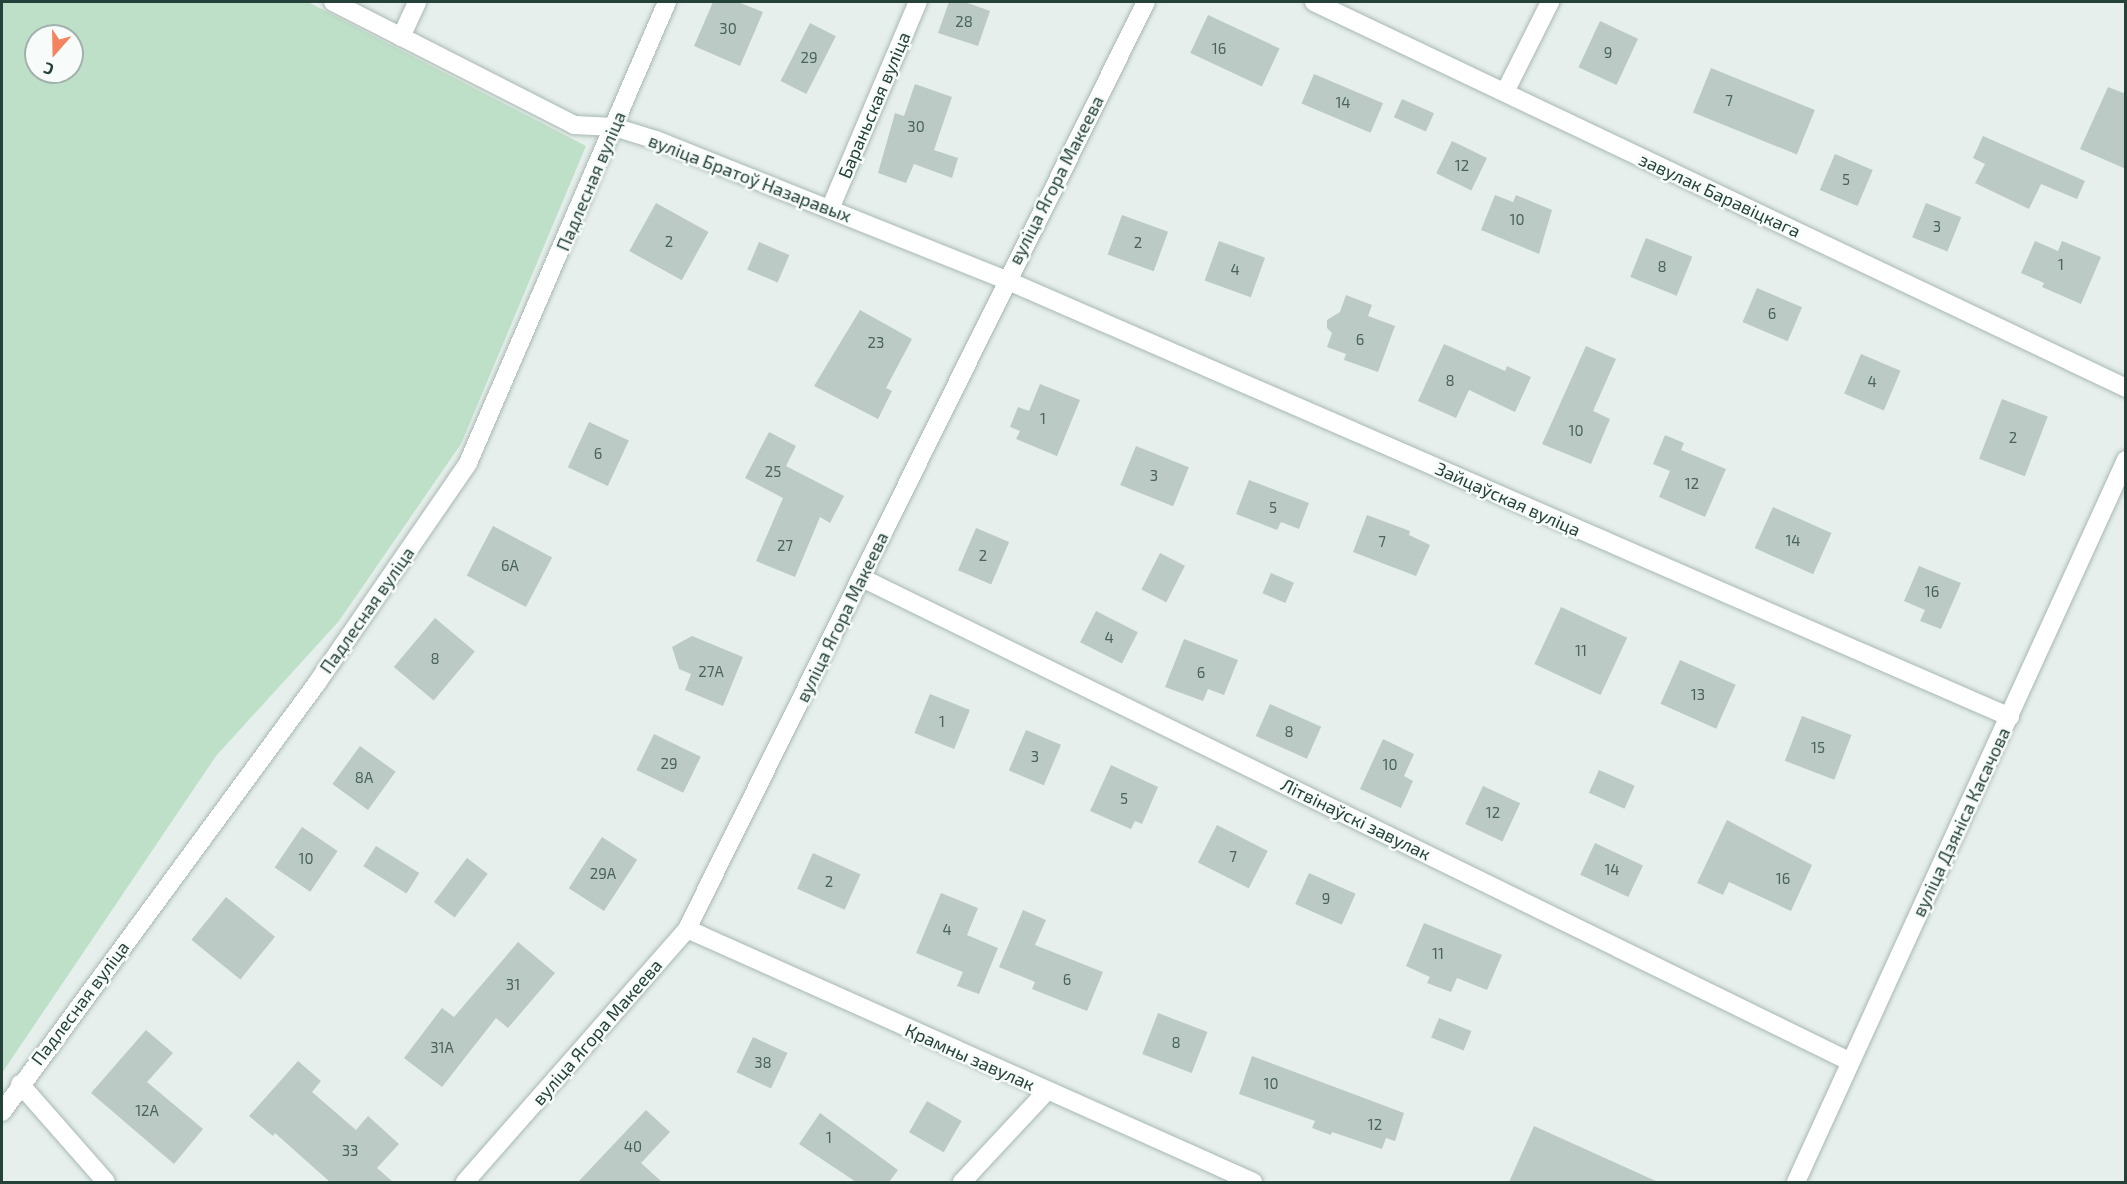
<!DOCTYPE html>
<meta charset="utf-8">
<style>
body{margin:0}
#map{position:relative;width:2127px;height:1184px;overflow:hidden;background:#e6efeb;font-family:"Exo 2",sans-serif}
div>[style]{position:absolute}
[style*='--x']{left:calc(var(--x)*1px);top:calc(var(--y)*1px);width:calc(var(--w)*1px);rotate:calc(var(--a)*1deg)}
.green>*{inset:0;background:#bfe0c8}
.building>*{inset:0;background:#bbcac4;transform-origin:0 0}
.roads{filter:drop-shadow(0 0 2px #a8b8b2) drop-shadow(0 0 2px #a8b8b2)}
.minor>*{height:18px;margin:-9px;padding:0 9px;transform-origin:9px;border-radius:9px;background:#fff}
.tertiary>*{height:18px;margin:-9px;padding:0 9px;transform-origin:9px;border-radius:9px;background:#fff}
span{translate:-50% -50%;white-space:nowrap;text-align:center;line-height:1.15;-webkit-text-stroke:5px #f7fbf9;paint-order:stroke}
.number-label{font-size:15px;color:#4a645c}
.number-label span{-webkit-text-stroke-width:0}
.street-label{font-size:18px;color:#24423a}
.frame{position:absolute;inset:0;border:3px solid #24423a;pointer-events:none}
.north{position:absolute;left:24px;top:24px;width:60px;height:60px;box-sizing:border-box;background:#f7fbf9;border:2px solid #a3b1ad;border-radius:50%;rotate:200deg;font-size:16px;font-weight:700;line-height:24px;text-align:center;color:#24423a}
.north::after{content:'';display:block;margin:auto;width:21px;height:27px;background:#f4845f;clip-path:polygon(50% 0,100% 100%,50% 72%,0 100%)}
</style>
<div id="map">
<div class="green">
<div style="clip-path:polygon(evenodd,2px 2px,308px 2px,586px 146px,461px 444px,339px 621px,216px 756px,2px 1073px,2px 2px,36px 36px,72px 36px,72px 72px,36px 72px,36px 36px)"></div>
</div>
<div class="building">
<div style="clip-path:polygon(713px 2px,738px 2px,763px 12px,740px 66px,694px 46px)"></div>
<div style="clip-path:polygon(949px 2px,965px 2px,990px 11px,978px 46px,938px 33px)"></div>
<div style="left:1208px;top:15px;width:79px;height:42px;rotate:25deg"></div>
<div style="left:1600px;top:21px;width:42px;height:51px;rotate:25deg"></div>
<div style="left:810px;top:23px;width:29px;height:65px;rotate:27deg"></div>
<div style="left:1711px;top:68px;width:112px;height:48px;rotate:22deg"></div>
<div style="left:1314px;top:74px;width:75px;height:32px;rotate:23deg"></div>
<div style="clip-path:polygon(915px 84px,952px 97px,934px 150px,958px 158px,952px 178px,914px 164px,906px 183px,878px 173px,895px 113px,904px 116px)"></div>
<div style="clip-path:polygon(2108px 87px,2126px 94px,2126px 169px,2080px 149px)"></div>
<div style="left:1402px;top:99px;width:35px;height:20px;rotate:24deg"></div>
<div style="clip-path:polygon(1983px 136px,2085px 181px,2077px 199px,2041px 184px,2029px 209px,1975px 183px,1985px 164px,1973px 158px)"></div>
<div style="left:1452px;top:141px;width:39px;height:36px;rotate:26deg"></div>
<div style="left:1835px;top:154px;width:41px;height:39px;rotate:23deg"></div>
<div style="clip-path:polygon(1495px 195px,1513px 202px,1516px 195px,1552px 210px,1539px 254px,1481px 230px)"></div>
<div style="left:656px;top:203px;width:60px;height:55px;rotate:29deg"></div>
<div style="left:1926px;top:203px;width:38px;height:37px;rotate:22deg"></div>
<div style="left:1122px;top:215px;width:49px;height:42px;rotate:20deg"></div>
<div style="left:1646px;top:238px;width:50px;height:42px;rotate:22deg"></div>
<div style="left:1219px;top:241px;width:49px;height:42px;rotate:20deg"></div>
<div style="clip-path:polygon(2035px 241px,2058px 251px,2062px 241px,2101px 257px,2081px 304px,2042px 287px,2044px 283px,2021px 273px)"></div>
<div style="left:759px;top:242px;width:33px;height:30px;rotate:23deg"></div>
<div style="left:1757px;top:288px;width:49px;height:37px;rotate:23deg"></div>
<div style="clip-path:polygon(1346px 295px,1372px 305px,1368px 316px,1395px 326px,1378px 372px,1344px 360px,1346px 354px,1327px 347px,1332px 333px,1327px 328px,1327px 320px,1340px 312px)"></div>
<div style="clip-path:polygon(860px 310px,912px 339px,886px 388px,892px 391px,878px 419px,814px 386px)"></div>
<div style="clip-path:polygon(1444px 344px,1505px 371px,1507px 366px,1531px 377px,1515px 412px,1469px 390px,1456px 418px,1418px 401px)"></div>
<div style="clip-path:polygon(1586px 346px,1616px 359px,1593px 411px,1610px 419px,1591px 464px,1542px 444px)"></div>
<div style="left:1861px;top:354px;width:43px;height:43px;rotate:23deg"></div>
<div style="clip-path:polygon(1040px 384px,1080px 400px,1057px 456px,1016px 439px,1020px 431px,1010px 427px,1018px 407px,1029px 411px)"></div>
<div style="left:2002px;top:399px;width:49px;height:64px;rotate:21deg"></div>
<div style="left:589px;top:422px;width:44px;height:50px;rotate:25deg"></div>
<div style="clip-path:polygon(769px 432px,796px 446px,786px 466px,844px 496px,830px 523px,820px 517px,795px 577px,756px 561px,783px 498px,745px 478px)"></div>
<div style="clip-path:polygon(1665px 435px,1684px 443px,1681px 450px,1726px 469px,1705px 517px,1659px 497px,1670px 471px,1653px 464px)"></div>
<div style="left:1136px;top:446px;width:57px;height:42px;rotate:22deg"></div>
<div style="clip-path:polygon(1249px 480px,1309px 503px,1299px 529px,1281px 522px,1277px 530px,1236px 514px)"></div>
<div style="left:1773px;top:507px;width:64px;height:45px;rotate:24deg"></div>
<div style="clip-path:polygon(1367px 515px,1410px 531px,1409px 535px,1430px 545px,1416px 576px,1353px 552px)"></div>
<div style="left:493px;top:526px;width:67px;height:56px;rotate:28deg"></div>
<div style="left:976px;top:528px;width:36px;height:46px;rotate:23deg"></div>
<div style="left:1160px;top:553px;width:28px;height:41px;rotate:27deg"></div>
<div style="clip-path:polygon(1919px 566px,1961px 583px,1941px 629px,1920px 621px,1925px 610px,1904px 601px)"></div>
<div style="left:1271px;top:573px;width:25px;height:22px;rotate:23deg"></div>
<div style="left:1561px;top:607px;width:73px;height:63px;rotate:25deg"></div>
<div style="left:1096px;top:611px;width:47px;height:35px;rotate:27deg"></div>
<div style="left:435px;top:618px;width:52px;height:64px;rotate:40deg"></div>
<div style="clip-path:polygon(692px 636px,743px 657px,723px 706px,685px 690px,691px 674px,679px 669px,672px 647px)"></div>
<div style="clip-path:polygon(1184px 639px,1238px 660px,1224px 695px,1208px 689px,1203px 701px,1165px 687px)"></div>
<div style="left:1680px;top:660px;width:61px;height:48px;rotate:24deg"></div>
<div style="left:930px;top:694px;width:43px;height:42px;rotate:22deg"></div>
<div style="left:1270px;top:704px;width:56px;height:35px;rotate:24deg"></div>
<div style="left:1802px;top:716px;width:53px;height:48px;rotate:21deg"></div>
<div style="left:1026px;top:730px;width:38px;height:44px;rotate:23deg"></div>
<div style="left:654px;top:734px;width:52px;height:40px;rotate:26deg"></div>
<div style="clip-path:polygon(1383px 739px,1414px 754px,1404px 776px,1413px 781px,1401px 808px,1360px 789px)"></div>
<div style="left:360px;top:746px;width:44px;height:47px;rotate:36deg"></div>
<div style="clip-path:polygon(1111px 765px,1158px 787px,1142px 824px,1135px 821px,1131px 829px,1090px 811px)"></div>
<div style="left:1599px;top:770px;width:39px;height:25px;rotate:24deg"></div>
<div style="left:1483px;top:786px;width:41px;height:42px;rotate:25deg"></div>
<div style="clip-path:polygon(1727px 820px,1812px 865px,1791px 911px,1729px 882px,1723px 895px,1697px 883px)"></div>
<div style="left:1217px;top:825px;width:57px;height:42px;rotate:27deg"></div>
<div style="left:302px;top:827px;width:43px;height:49px;rotate:34deg"></div>
<div style="left:602px;top:837px;width:42px;height:61px;rotate:33deg"></div>
<div style="left:1595px;top:843px;width:53px;height:35px;rotate:25deg"></div>
<div style="left:376px;top:846px;width:51px;height:24px;rotate:32deg"></div>
<div style="left:813px;top:853px;width:52px;height:39px;rotate:24deg"></div>
<div style="left:467px;top:858px;width:26px;height:55px;rotate:37deg"></div>
<div style="left:1309px;top:873px;width:51px;height:34px;rotate:24deg"></div>
<div style="clip-path:polygon(941px 893px,978px 908px,967px 935px,998px 948px,979px 994px,957px 986px,963px 972px,916px 953px)"></div>
<div style="left:226px;top:897px;width:63px;height:55px;rotate:39deg"></div>
<div style="clip-path:polygon(1023px 910px,1046px 920px,1035px 945px,1103px 972px,1087px 1011px,1032px 989px,1035px 982px,999px 967px)"></div>
<div style="clip-path:polygon(1424px 923px,1502px 955px,1487px 990px,1457px 978px,1451px 992px,1427px 983px,1430px 977px,1406px 966px)"></div>
<div style="clip-path:polygon(518px 942px,555px 973px,508px 1028px,496px 1018px,442px 1087px,404px 1058px,442px 1008px,454px 1017px)"></div>
<div style="left:1158px;top:1013px;width:53px;height:44px;rotate:21deg"></div>
<div style="left:1439px;top:1018px;width:35px;height:21px;rotate:22deg"></div>
<div style="clip-path:polygon(146px 1030px,173px 1053px,147px 1082px,203px 1129px,174px 1164px,91px 1093px)"></div>
<div style="left:753px;top:1037px;width:38px;height:39px;rotate:25deg"></div>
<div style="clip-path:polygon(1252px 1056px,1404px 1113px,1395px 1141px,1386px 1138px,1382px 1149px,1332px 1132px,1331px 1135px,1312px 1128px,1315px 1121px,1239px 1094px)"></div>
<div style="clip-path:polygon(298px 1061px,321px 1081px,312px 1092px,356px 1130px,368px 1116px,399px 1144px,377px 1168px,393px 1182px,330px 1182px,275px 1133px,273px 1136px,249px 1116px)"></div>
<div style="left:927px;top:1101px;width:40px;height:36px;rotate:30deg"></div>
<div style="clip-path:polygon(646px 1110px,670px 1132px,641px 1163px,662px 1182px,578px 1182px)"></div>
<div style="clip-path:polygon(820px 1113px,898px 1170px,889px 1182px,856px 1182px,799px 1144px)"></div>
<div style="clip-path:polygon(1534px 1126px,1658px 1182px,1509px 1182px)"></div>
</div>
<div class="roads">
<div class="minor">
<div style="--x:333;--y:2;--w:271;--a:27"></div>
<div style="--x:574;--y:125;--w:40;--a:2.9"></div>
<div style="--x:614;--y:127;--w:44;--a:17.2"></div>
<div style="--x:656;--y:140;--w:377;--a:21.8"></div>
<div style="--x:1006;--y:280;--w:1095;--a:23.52"></div>
<div style="--x:1314;--y:2;--w:899;--a:25.42"></div>
<div style="--x:401;--y:37;--w:38;--a:-65"></div>
<div style="--x:1505;--y:92;--w:101;--a:-63.4"></div>
<div style="--x:830;--y:209;--w:225;--a:-67"></div>
<div style="--x:862;--y:578;--w:1099;--a:26.08"></div>
<div style="--x:687;--y:929;--w:620;--a:24.08"></div>
<div style="--x:20;--y:1084;--w:130;--a:48.7"></div>
<div style="--x:2;--y:1112;--w:532;--a:-53.71"></div>
<div style="--x:317;--y:683;--w:267;--a:-55.5"></div>
<div style="--x:468;--y:463;--w:502;--a:-66.65"></div>
<div style="--x:465;--y:1182;--w:337;--a:-48.7"></div>
<div style="--x:687;--y:929;--w:1034;--a:-63.66"></div>
<div style="--x:962;--y:1182;--w:125;--a:-47"></div>
</div>
<div class="tertiary">
<div style="--x:1796;--y:1182;--w:794;--a:-65.44"></div>
</div>
</div>
<div class="number-label">
<span style="left:964px;top:22px">28</span>
<span style="left:728px;top:29px">30</span>
<span style="left:1219px;top:49px">16</span>
<span style="left:1608px;top:53px">9</span>
<span style="left:809px;top:58px">29</span>
<span style="left:1729px;top:101px">7</span>
<span style="left:1343px;top:103px">14</span>
<span style="left:916px;top:127px">30</span>
<span style="left:1462px;top:166px">12</span>
<span style="left:1846px;top:180px">5</span>
<span style="left:1517px;top:220px">10</span>
<span style="left:1937px;top:227px">3</span>
<span style="left:669px;top:242px">2</span>
<span style="left:1138px;top:243px">2</span>
<span style="left:2061px;top:265px">1</span>
<span style="left:1662px;top:267px">8</span>
<span style="left:1235px;top:270px">4</span>
<span style="left:1772px;top:314px">6</span>
<span style="left:1360px;top:340px">6</span>
<span style="left:876px;top:343px">23</span>
<span style="left:1450px;top:381px">8</span>
<span style="left:1872px;top:382px">4</span>
<span style="left:1043px;top:419px">1</span>
<span style="left:1576px;top:431px">10</span>
<span style="left:2013px;top:438px">2</span>
<span style="left:598px;top:454px">6</span>
<span style="left:773px;top:472px">25</span>
<span style="left:1154px;top:476px">3</span>
<span style="left:1692px;top:484px">12</span>
<span style="left:1273px;top:508px">5</span>
<span style="left:1793px;top:541px">14</span>
<span style="left:1382px;top:542px">7</span>
<span style="left:785px;top:546px">27</span>
<span style="left:983px;top:556px">2</span>
<span style="left:510px;top:566px">6А</span>
<span style="left:1932px;top:592px">16</span>
<span style="left:1109px;top:638px">4</span>
<span style="left:1581px;top:651px">11</span>
<span style="left:435px;top:659px">8</span>
<span style="left:711px;top:672px">27А</span>
<span style="left:1201px;top:673px">6</span>
<span style="left:1698px;top:695px">13</span>
<span style="left:942px;top:722px">1</span>
<span style="left:1289px;top:732px">8</span>
<span style="left:1818px;top:748px">15</span>
<span style="left:1035px;top:757px">3</span>
<span style="left:669px;top:764px">29</span>
<span style="left:1390px;top:765px">10</span>
<span style="left:364px;top:778px">8А</span>
<span style="left:1124px;top:799px">5</span>
<span style="left:1493px;top:813px">12</span>
<span style="left:1233px;top:857px">7</span>
<span style="left:306px;top:859px">10</span>
<span style="left:1612px;top:870px">14</span>
<span style="left:603px;top:874px">29А</span>
<span style="left:1783px;top:879px">16</span>
<span style="left:829px;top:882px">2</span>
<span style="left:1326px;top:899px">9</span>
<span style="left:947px;top:930px">4</span>
<span style="left:1438px;top:954px">11</span>
<span style="left:1067px;top:980px">6</span>
<span style="left:513px;top:985px">31</span>
<span style="left:1176px;top:1043px">8</span>
<span style="left:442px;top:1048px">31А</span>
<span style="left:763px;top:1063px">38</span>
<span style="left:1271px;top:1084px">10</span>
<span style="left:147px;top:1111px">12А</span>
<span style="left:1375px;top:1125px">12</span>
<span style="left:829px;top:1138px">1</span>
<span style="left:633px;top:1147px">40</span>
<span style="left:350px;top:1151px">33</span>
</div>
<div class="street-label">
<span style="left:874px;top:105px;rotate:-67deg">Бараньская вуліца</span>
<span style="left:750px;top:178px;rotate:21deg">вуліца Братоў Назаравых</span>
<span style="left:1056px;top:180px;rotate:-63deg">вуліца Ягора Макеева</span>
<span style="left:591px;top:181px;rotate:-67deg">Падлесная вуліца</span>
<span style="left:1720px;top:195px;rotate:25deg">завулак Баравіцкага</span>
<span style="left:1508px;top:499px;rotate:24deg">Зайцаўская вуліца</span>
<span style="left:367px;top:610px;rotate:-55deg">Падлесная вуліца</span>
<span style="left:842px;top:617px;rotate:-64deg">вуліца Ягора Макеева</span>
<span style="left:1356px;top:819px;rotate:26deg">Літвінаўскі завулак</span>
<span style="left:1961px;top:822px;rotate:-65deg">вуліца Дзяніса Касачова</span>
<span style="left:80px;top:1003px;rotate:-53deg">Падлесная вуліца</span>
<span style="left:597px;top:1032px;rotate:-49deg">вуліца Ягора Макеева</span>
<span style="left:970px;top:1057px;rotate:24deg">Крамны завулак</span>
</div>
<div class="frame"></div>
<div class="north">С</div>
</div>
